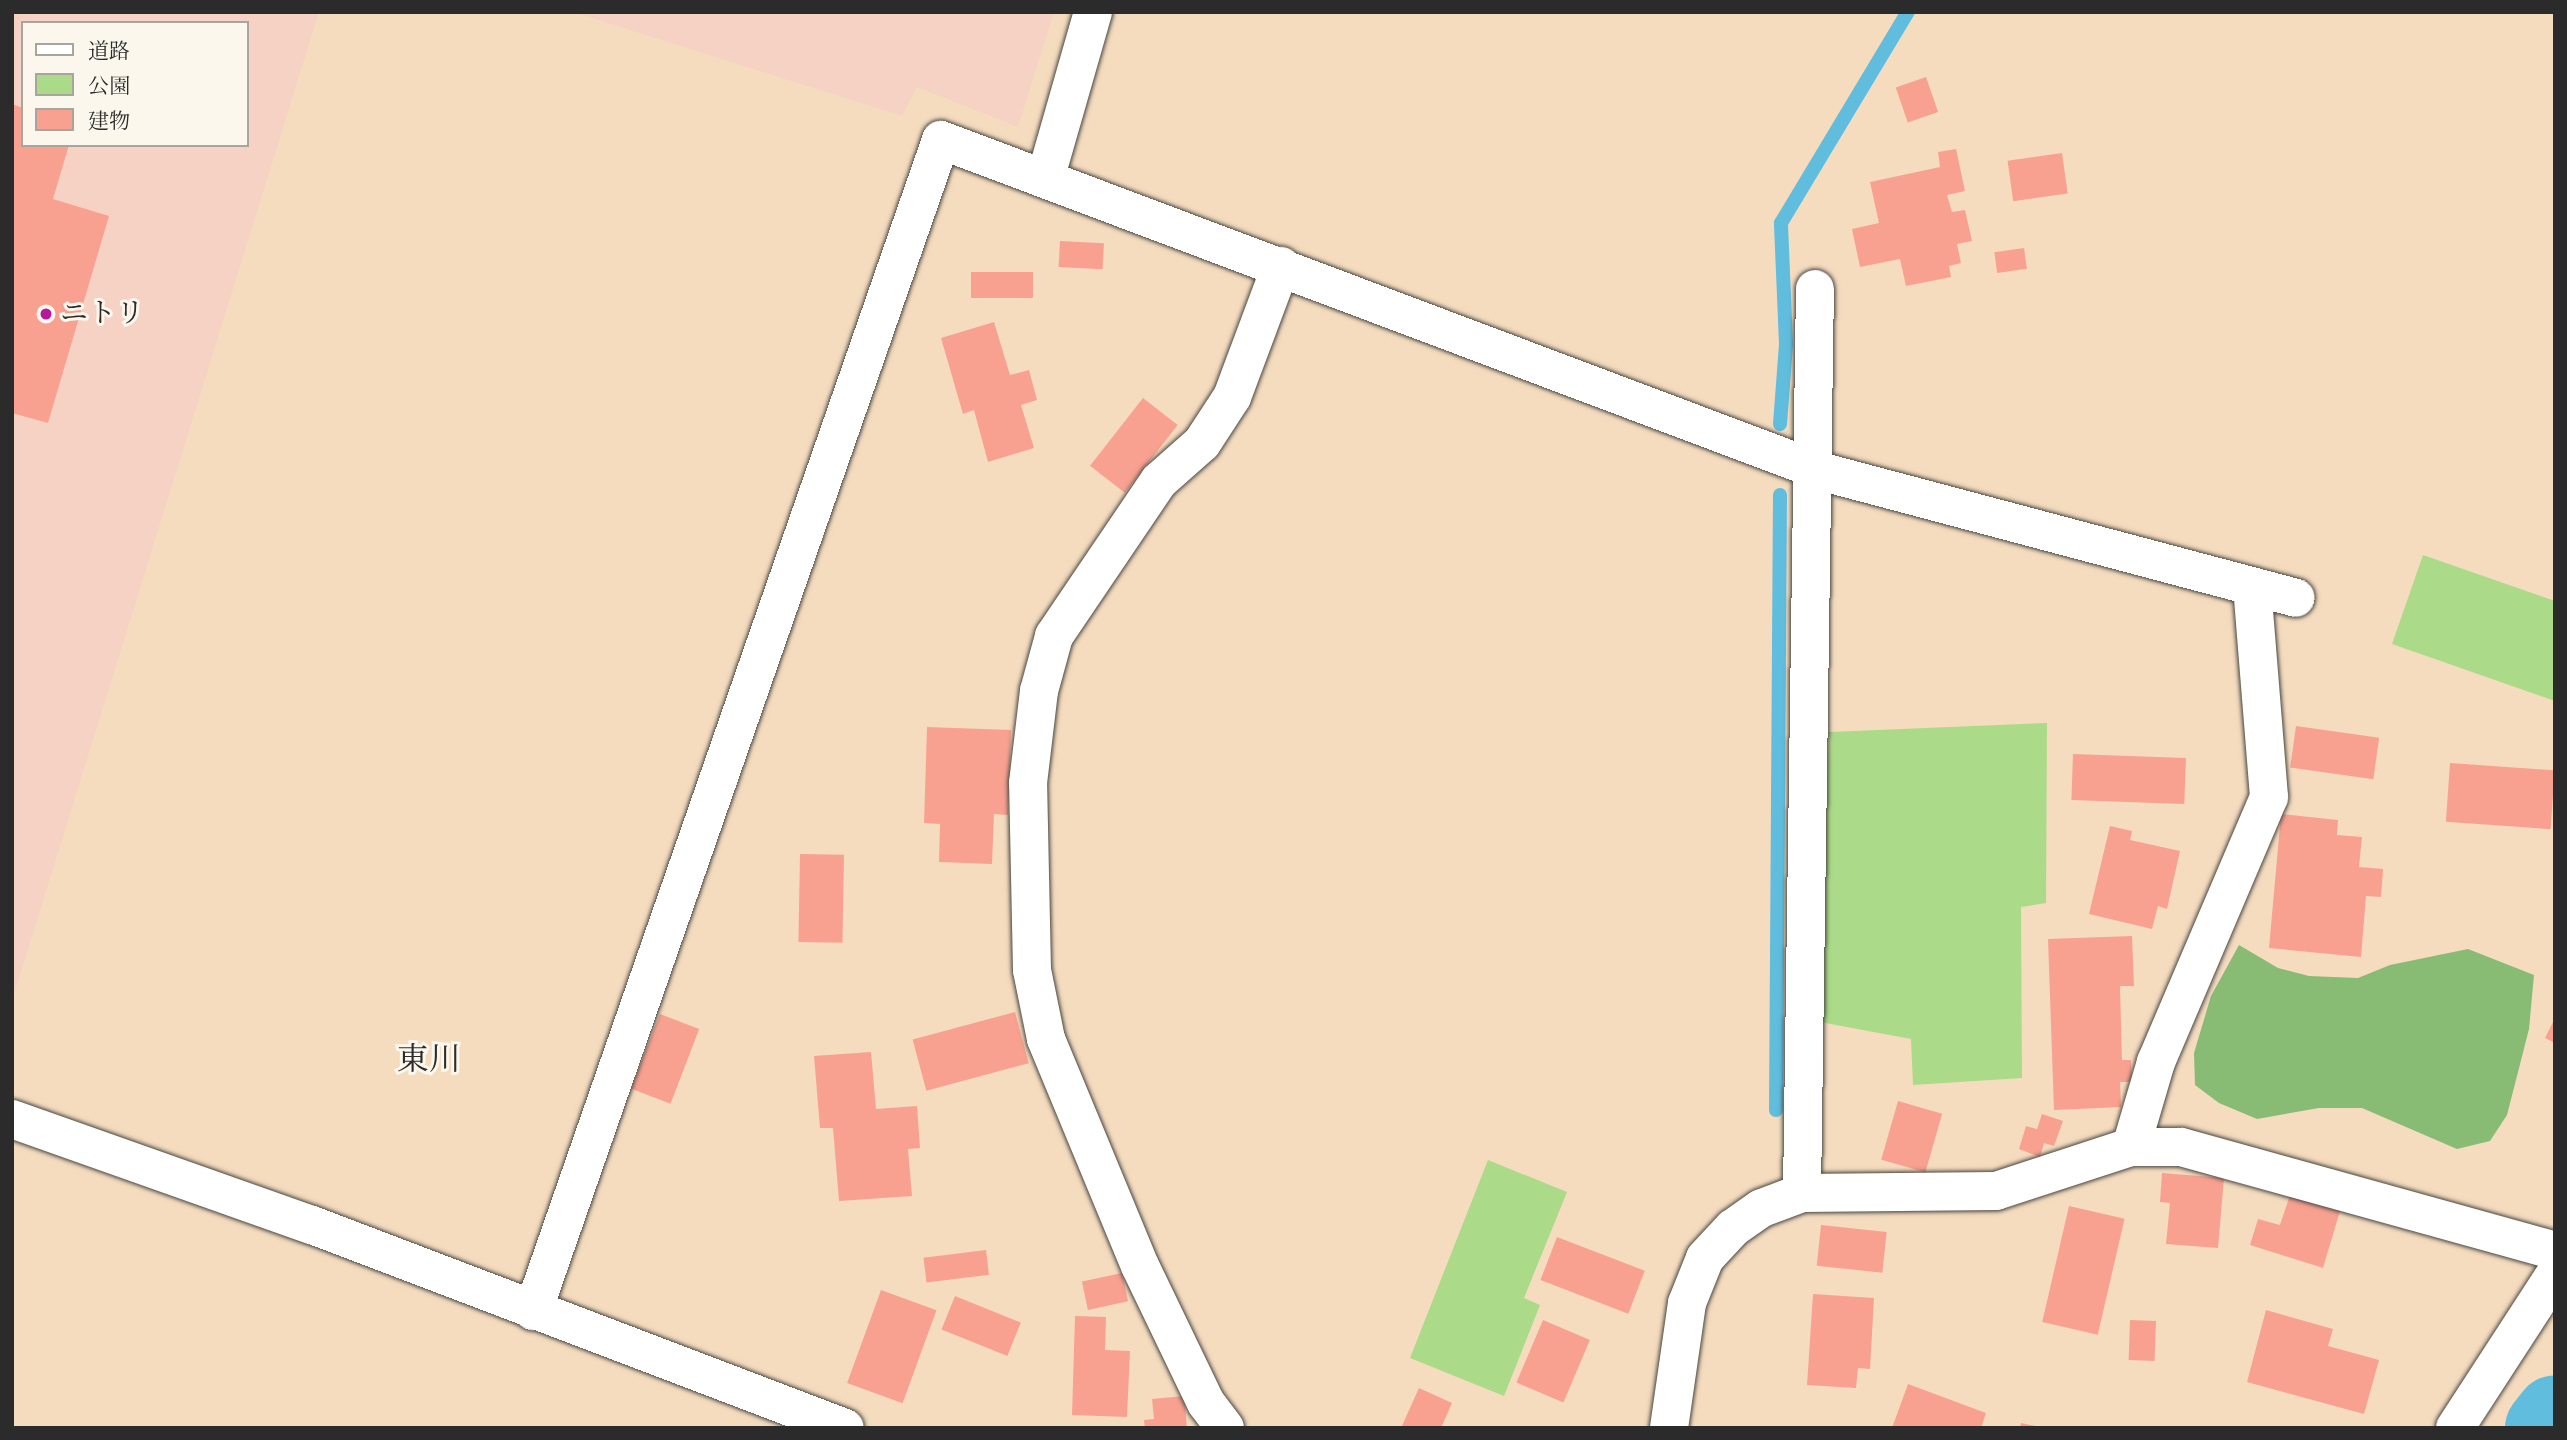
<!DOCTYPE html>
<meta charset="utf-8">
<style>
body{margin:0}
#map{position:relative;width:2567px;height:1440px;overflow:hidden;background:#f5dcbf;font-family:"IM FELL DW Pica","Noto Serif JP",serif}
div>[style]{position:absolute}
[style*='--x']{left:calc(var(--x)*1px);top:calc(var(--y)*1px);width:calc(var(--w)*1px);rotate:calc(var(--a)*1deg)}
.built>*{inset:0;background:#f6d2c4}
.green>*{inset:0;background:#abdb88}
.forest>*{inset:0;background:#88bb74}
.stream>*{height:14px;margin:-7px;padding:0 7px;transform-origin:7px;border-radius:7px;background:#60bdde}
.river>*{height:80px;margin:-40px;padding:0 40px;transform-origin:40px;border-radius:40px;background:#60bdde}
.building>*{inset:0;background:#f8a191;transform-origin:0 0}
.roads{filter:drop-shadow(0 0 2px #494641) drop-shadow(0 0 2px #494641)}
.minor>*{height:38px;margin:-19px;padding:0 19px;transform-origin:19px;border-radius:19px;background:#fff}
.dots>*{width:19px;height:19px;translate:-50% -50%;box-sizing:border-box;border:4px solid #fbf7ec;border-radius:50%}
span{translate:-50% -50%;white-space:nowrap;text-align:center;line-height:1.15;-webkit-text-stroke:6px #fbf7ec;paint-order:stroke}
.poi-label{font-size:28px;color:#2b2b2b}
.left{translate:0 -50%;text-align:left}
.quarter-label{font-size:32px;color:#2b2b2b}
.frame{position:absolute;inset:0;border:14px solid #2b2b2b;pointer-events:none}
.legend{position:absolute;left:21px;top:21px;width:228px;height:126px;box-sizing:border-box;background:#fbf7ec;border:2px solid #a8a59f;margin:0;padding:9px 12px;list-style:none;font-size:21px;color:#2b2b2b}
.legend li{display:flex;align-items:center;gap:14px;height:35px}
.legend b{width:35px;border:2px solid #a8a59f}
</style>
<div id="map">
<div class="built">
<div style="clip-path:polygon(evenodd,12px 12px,319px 12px,12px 1001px,12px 12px,23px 23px,247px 23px,247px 145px,23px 145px,23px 23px)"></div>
<div style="clip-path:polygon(573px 12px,1054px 12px,1018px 127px,917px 87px,902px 116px)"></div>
</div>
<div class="green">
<div style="clip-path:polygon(2423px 555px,2555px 601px,2555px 701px,2392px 644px)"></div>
<div style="clip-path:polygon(2047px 723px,2046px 903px,2021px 907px,2022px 1078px,1913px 1085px,1911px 1039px,1820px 1022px,1829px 732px)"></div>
<div style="clip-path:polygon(1488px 1160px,1567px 1192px,1524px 1298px,1540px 1305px,1504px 1396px,1410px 1358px)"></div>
</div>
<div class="forest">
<div style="clip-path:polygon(2239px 945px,2278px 968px,2309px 976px,2358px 978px,2390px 965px,2468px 949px,2534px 975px,2529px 1029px,2507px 1115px,2490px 1141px,2457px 1149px,2362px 1108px,2319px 1108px,2257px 1119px,2219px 1103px,2195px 1085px,2194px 1053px,2211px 996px)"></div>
</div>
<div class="stream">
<div style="--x:1780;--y:424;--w:80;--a:-85.7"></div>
<div style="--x:1786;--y:344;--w:121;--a:-92.4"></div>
<div style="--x:1781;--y:223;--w:246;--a:-59"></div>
<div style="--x:1776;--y:1110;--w:615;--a:-89.63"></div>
</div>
<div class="river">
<div style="--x:2545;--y:1428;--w:16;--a:-52"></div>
</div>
<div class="building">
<div style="left:1926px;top:77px;width:37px;height:32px;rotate:71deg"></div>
<div style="clip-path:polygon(12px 104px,23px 108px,23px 145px,69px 145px,53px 199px,109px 216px,48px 423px,12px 413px)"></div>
<div style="clip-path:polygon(1956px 149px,1965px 191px,1947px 195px,1952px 212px,1965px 210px,1972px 241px,1957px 244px,1961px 263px,1949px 266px,1951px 277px,1906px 286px,1900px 259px,1860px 267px,1852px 229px,1879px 223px,1870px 182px,1940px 167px,1938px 152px)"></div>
<div style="left:2062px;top:153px;width:41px;height:55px;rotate:82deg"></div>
<div style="left:1060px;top:241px;width:44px;height:26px;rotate:3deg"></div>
<div style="left:2024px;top:248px;width:21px;height:30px;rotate:82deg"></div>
<div style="left:1033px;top:272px;width:26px;height:62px;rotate:90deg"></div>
<div style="clip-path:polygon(994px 322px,1010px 375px,1029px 370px,1037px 400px,1021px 405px,1034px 448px,988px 462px,974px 410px,963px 414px,941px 338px)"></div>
<div style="left:1143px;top:398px;width:44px;height:86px;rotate:38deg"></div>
<div style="left:2296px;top:726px;width:84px;height:42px;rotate:8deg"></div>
<div style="clip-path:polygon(927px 727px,1011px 730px,1008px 815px,994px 814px,992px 864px,939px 862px,940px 824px,924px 823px)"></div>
<div style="left:2073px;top:754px;width:113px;height:46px;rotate:2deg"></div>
<div style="left:2450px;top:763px;width:105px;height:59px;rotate:4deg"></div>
<div style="clip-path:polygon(2281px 814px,2338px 820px,2337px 835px,2362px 837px,2359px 867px,2383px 869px,2381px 897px,2366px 896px,2361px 957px,2269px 948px)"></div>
<div style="clip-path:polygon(2110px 826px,2132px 831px,2130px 840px,2180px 851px,2167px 909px,2158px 906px,2152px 929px,2089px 914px)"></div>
<div style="left:800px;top:854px;width:44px;height:88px;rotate:1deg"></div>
<div style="clip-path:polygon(2132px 936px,2134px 986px,2120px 986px,2122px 1060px,2131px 1060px,2132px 1082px,2120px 1082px,2121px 1107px,2054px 1110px,2048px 939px)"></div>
<div style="left:1015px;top:1012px;width:53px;height:106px;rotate:75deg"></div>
<div style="left:660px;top:1014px;width:42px;height:80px;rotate:21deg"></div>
<div style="clip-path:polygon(2555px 1018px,2555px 1043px,2545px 1038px)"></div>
<div style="clip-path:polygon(871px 1052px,876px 1109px,917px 1106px,920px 1148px,908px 1149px,912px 1196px,839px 1201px,833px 1128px,820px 1128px,814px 1056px)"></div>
<div style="left:1898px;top:1101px;width:46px;height:61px;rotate:16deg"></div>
<div style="clip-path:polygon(2042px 1114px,2063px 1121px,2054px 1146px,2044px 1143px,2040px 1157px,2019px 1149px,2026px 1126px,2037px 1129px)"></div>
<div style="clip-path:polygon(2162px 1173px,2224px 1178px,2218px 1248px,2166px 1244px,2170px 1203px,2160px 1202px)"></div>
<div style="clip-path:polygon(2290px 1195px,2340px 1211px,2323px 1268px,2250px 1245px,2258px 1219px,2280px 1225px)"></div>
<div style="left:2069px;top:1206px;width:57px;height:119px;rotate:13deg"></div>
<div style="left:1821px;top:1225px;width:66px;height:41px;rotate:6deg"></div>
<div style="left:1557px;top:1237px;width:94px;height:46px;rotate:21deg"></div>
<div style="left:986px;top:1250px;width:25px;height:63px;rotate:83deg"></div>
<div style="left:1122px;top:1273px;width:29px;height:41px;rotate:78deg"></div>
<div style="left:881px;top:1290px;width:59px;height:99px;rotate:20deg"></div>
<div style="clip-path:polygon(1813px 1294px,1874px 1298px,1870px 1369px,1858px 1368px,1856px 1388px,1807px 1385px)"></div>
<div style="left:955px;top:1296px;width:71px;height:36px;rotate:22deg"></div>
<div style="clip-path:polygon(2266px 1310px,2333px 1329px,2328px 1346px,2379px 1360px,2364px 1414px,2247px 1382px)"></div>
<div style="clip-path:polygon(1075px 1316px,1106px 1317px,1105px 1350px,1130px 1351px,1127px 1417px,1072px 1415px)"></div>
<div style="left:1543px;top:1320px;width:51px;height:68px;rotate:23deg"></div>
<div style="left:2130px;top:1320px;width:26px;height:40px;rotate:2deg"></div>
<div style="clip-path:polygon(1908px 1384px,1986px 1413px,1981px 1428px,1892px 1428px)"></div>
<div style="clip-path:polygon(1419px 1388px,1452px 1403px,1441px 1428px,1401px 1428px)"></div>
<div style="clip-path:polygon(1184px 1396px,1187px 1428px,1145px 1428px,1144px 1420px,1154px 1419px,1152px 1399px)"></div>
<div style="clip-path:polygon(2021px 1423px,2040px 1427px,2040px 1428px,2020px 1428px)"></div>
</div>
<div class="roads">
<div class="minor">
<div style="--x:1046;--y:176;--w:171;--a:-74"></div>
<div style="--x:12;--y:1119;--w:318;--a:19.5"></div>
<div style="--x:312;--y:1225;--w:570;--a:20.85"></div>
<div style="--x:2131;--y:1147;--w:89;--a:-73.6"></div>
<div style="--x:2156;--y:1062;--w:288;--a:-66.9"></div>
<div style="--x:2269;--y:797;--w:211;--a:-94.6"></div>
<div style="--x:1802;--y:1193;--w:904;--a:-89.18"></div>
<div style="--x:533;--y:1311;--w:1240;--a:-70.79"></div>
<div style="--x:941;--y:140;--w:942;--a:20.63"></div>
<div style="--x:1823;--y:472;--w:489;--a:14.9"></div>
<div style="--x:1225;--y:1428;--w:31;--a:-127"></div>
<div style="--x:1206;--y:1403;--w:152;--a:-115.7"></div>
<div style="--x:1140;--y:1266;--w:246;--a:-112.5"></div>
<div style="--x:1046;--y:1039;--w:70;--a:-101.5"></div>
<div style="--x:1032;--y:970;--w:187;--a:-91.2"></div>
<div style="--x:1028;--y:783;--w:93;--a:-83.2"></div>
<div style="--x:1039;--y:691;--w:57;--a:-74.7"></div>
<div style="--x:1054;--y:636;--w:187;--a:-55.9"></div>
<div style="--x:1159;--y:481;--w:57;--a:-41.5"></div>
<div style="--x:1202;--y:443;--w:55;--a:-56.9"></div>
<div style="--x:1232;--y:397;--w:140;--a:-69.5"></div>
<div style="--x:1669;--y:1428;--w:126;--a:-81.8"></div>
<div style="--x:1687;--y:1303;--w:48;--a:-68.2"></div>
<div style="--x:1705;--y:1258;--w:41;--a:-47"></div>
<div style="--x:1733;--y:1228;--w:35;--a:-35"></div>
<div style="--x:1762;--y:1208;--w:43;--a:-20.6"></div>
<div style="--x:1802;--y:1193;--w:194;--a:-0.6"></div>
<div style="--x:1996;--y:1191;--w:142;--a:-18.1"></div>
<div style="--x:2131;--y:1147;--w:50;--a:0"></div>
<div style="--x:2181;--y:1147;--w:388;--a:15.5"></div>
<div style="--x:2455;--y:1428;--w:184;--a:-57"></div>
</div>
</div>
<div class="dots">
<div style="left:46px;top:314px;background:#b5179e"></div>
</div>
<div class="poi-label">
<span class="left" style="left:60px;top:314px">ニトリ</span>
</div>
<div class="quarter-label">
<span style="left:429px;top:1061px">東川</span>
</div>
<div class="frame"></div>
<ul class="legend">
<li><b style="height:9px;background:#fff"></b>道路</li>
<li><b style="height:19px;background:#abdb88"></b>公園</li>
<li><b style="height:19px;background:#f8a191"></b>建物</li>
</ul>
</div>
